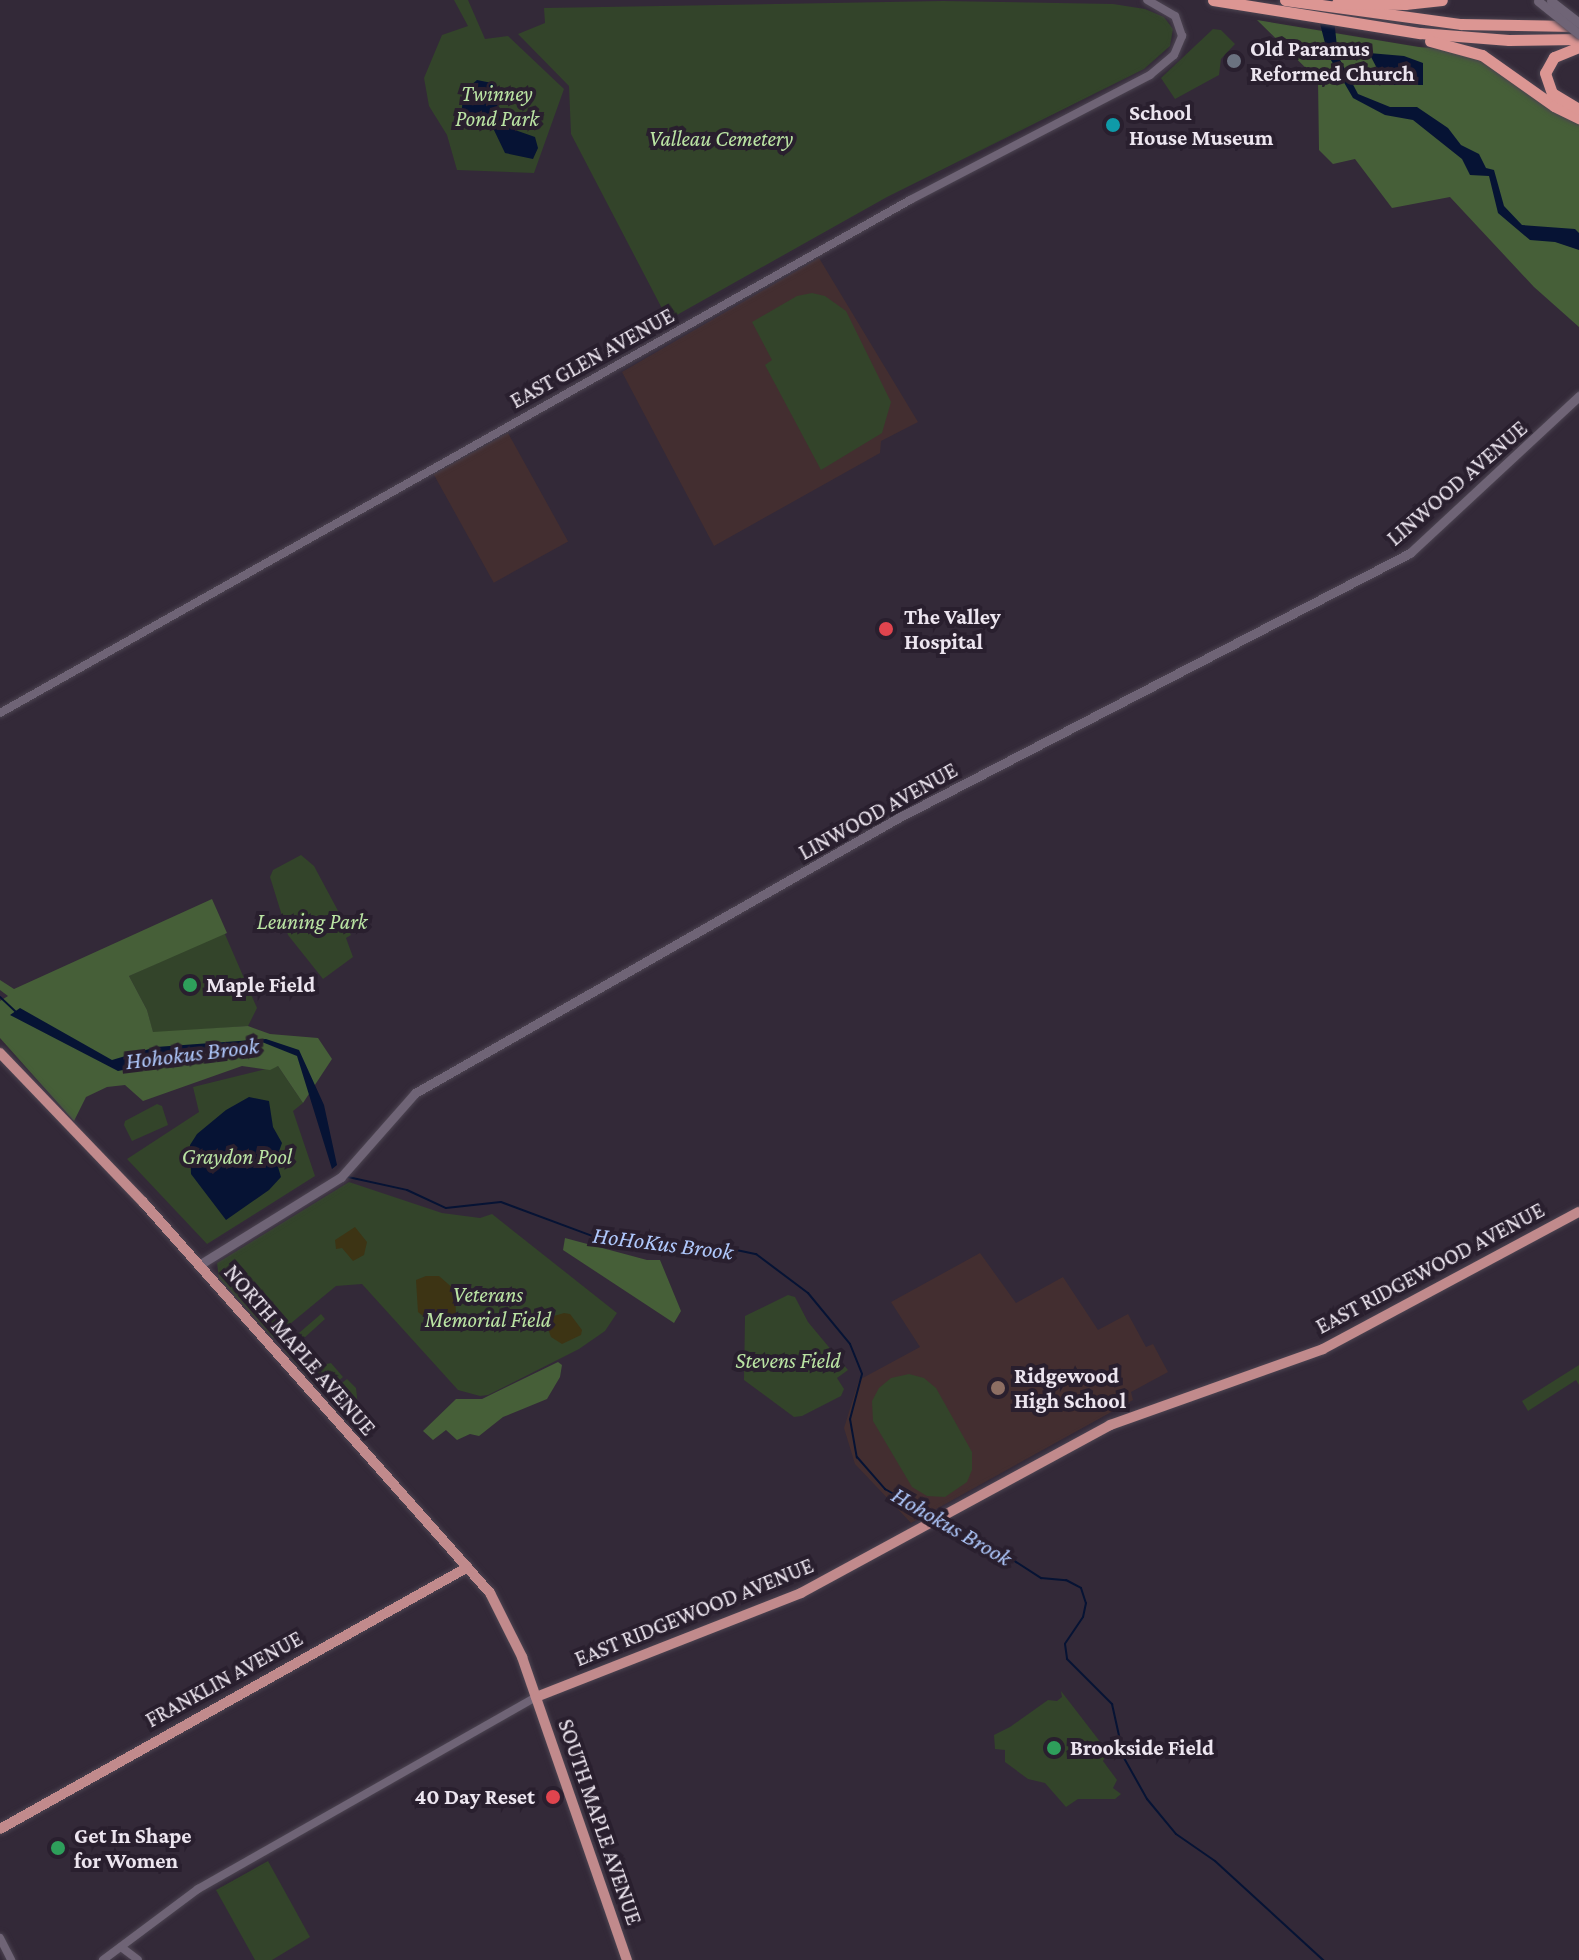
<!DOCTYPE html>
<style>
body{margin:0}
#map{position:relative;width:1579px;height:1960px;overflow:hidden;background:#332938;font-family:"Crimson Pro",serif}
div>[style]{position:absolute}
[style*='--x']{left:calc(var(--x)*1px);top:calc(var(--y)*1px);width:calc(var(--w)*1px);rotate:calc(var(--a)*1deg)}
.education>*{inset:0;background:#432e30;transform-origin:0 0}
.green>*{inset:0;background:#33442a}
.forest>*{inset:0;background:#465f38}
.sand>*{inset:0;background:#3d3414}
.water>*{inset:0;background:#061334}
.stream>*{height:2px;margin:-1px;padding:0 1px;transform-origin:1px;border-radius:1px;background:#061334}
.roads{filter:drop-shadow(0 0 2px #4c4451) drop-shadow(0 0 2px #4c4451)}
.tertiary>*{height:8px;margin:-4px;padding:0 4px;transform-origin:4px;border-radius:4px;background:#6f6476}
.secondary>*{height:9px;margin:-4.5px;padding:0 4.5px;transform-origin:4.5px;border-radius:4.5px;background:#6f6476}
.primary>*{height:10px;margin:-5px;padding:0 5px;transform-origin:5px;border-radius:5px;background:#c18a8c}
.trunk>*{height:11px;margin:-5.5px;padding:0 5.5px;transform-origin:5.5px;border-radius:5.5px;background:#dc9693}
.bridges{filter:drop-shadow(0 0 2px #4c4451) drop-shadow(0 0 2px #4c4451)}
.secondary-bridge>*{height:9px;margin:-4.5px;padding:0 4.5px;transform-origin:4.5px;border-radius:4.5px;background:#6f6476}
.dots>*{width:22px;height:22px;translate:-50% -50%;box-sizing:border-box;border:4px solid #291f2e;border-radius:50%}
span{translate:-50% -50%;white-space:nowrap;text-align:center;line-height:1.15;-webkit-text-stroke:8px #291f2e;paint-order:stroke}
.poi-label{font-size:22px;color:#ece5ef;font-weight:700}
.left{translate:0 -50%;text-align:left}
.right{translate:-100% -50%;text-align:right}
.park-label{font-size:22px;color:#bae4a3;font-style:italic}
.street-label{font-size:22px;color:#ece5ef}
.water-label{font-size:24px;color:#afc8fc;font-style:italic}
</style>
<div id="map">
<div class="education">
<div style="clip-path:polygon(819px 258px,918px 422px,881px 441px,880px 453px,714px 546px,622px 372px)"></div>
<div style="left:508px;top:433px;width:124px;height:85px;rotate:61deg"></div>
<div style="clip-path:polygon(980px 1253px,1016px 1303px,1063px 1277px,1098px 1330px,1128px 1314px,1146px 1347px,1153px 1344px,1168px 1372px,1131px 1392px,1133px 1400px,911px 1523px,855px 1464px,844px 1428px,859px 1380px,920px 1347px,891px 1302px)"></div>
</div>
<div class="green">
<div style="clip-path:polygon(454px 0,468px 0,485px 39px,508px 36px,564px 89px,534px 173px,457px 170px,447px 135px,429px 106px,424px 78px,442px 35px,468px 26px)"></div>
<div style="clip-path:polygon(943px 1px,1113px 4px,1145px 9px,1164px 17px,1173px 29px,1170px 46px,1144px 69px,887px 197px,668px 320px,571px 134px,569px 86px,518px 34px,545px 23px,544px 8px)"></div>
<div style="clip-path:polygon(1213px 29px,1221px 30px,1235px 44px,1221px 59px,1219px 75px,1175px 99px,1161px 78px)"></div>
<div style="clip-path:polygon(812px 293px,825px 296px,846px 311px,891px 402px,882px 433px,821px 470px,765px 365px,772px 360px,752px 322px,797px 296px)"></div>
<div style="clip-path:polygon(301px 855px,314px 866px,351px 935px,346px 938px,353px 957px,323px 979px,288px 935px,270px 877px,273px 870px)"></div>
<div style="clip-path:polygon(224px 932px,257px 1008px,248px 1026px,153px 1033px,147px 1010px,129px 976px)"></div>
<div style="clip-path:polygon(278px 1066px,303px 1103px,293px 1111px,315px 1176px,207px 1244px,127px 1159px,199px 1112px,193px 1087px)"></div>
<div style="clip-path:polygon(157px 1104px,162px 1106px,168px 1125px,132px 1141px,124px 1125px,125px 1121px)"></div>
<div style="clip-path:polygon(349px 1182px,442px 1213px,480px 1218px,492px 1214px,617px 1313px,605px 1331px,579px 1349px,488px 1395px,480px 1396px,458px 1390px,362px 1284px,336px 1286px,273px 1338px,219px 1278px,217px 1263px)"></div>
<div style="clip-path:polygon(788px 1295px,795px 1297px,808px 1322px,848px 1370px,837px 1378px,844px 1389px,841px 1396px,802px 1416px,794px 1417px,744px 1380px,745px 1316px)"></div>
<div style="clip-path:polygon(321px 1314px,325px 1319px,303px 1339px,322px 1365px,331px 1363px,343px 1377px,336px 1383px,338px 1386px,347px 1379px,356px 1388px,358px 1406px,348px 1421px,284px 1350px,285px 1345px)"></div>
<div style="clip-path:polygon(1579px 1365px,1579px 1385px,1576px 1380px,1528px 1411px,1522px 1401px)"></div>
<div style="clip-path:polygon(909px 1374px,924px 1378px,936px 1388px,972px 1452px,972px 1470px,967px 1482px,945px 1497px,927px 1496px,912px 1487px,873px 1421px,872px 1401px,879px 1388px,891px 1378px)"></div>
<div style="clip-path:polygon(1061px 1691px,1108px 1752px,1103px 1761px,1117px 1780px,1113px 1788px,1121px 1794px,1115px 1799px,1078px 1799px,1066px 1807px,1045px 1783px,1028px 1779px,1005px 1762px,1005px 1750px,995px 1749px,994px 1735px,1010px 1727px,1048px 1700px,1057px 1701px,1062px 1697px)"></div>
<div style="clip-path:polygon(268px 1861px,310px 1937px,272px 1960px,255px 1960px,216px 1890px)"></div>
</div>
<div class="forest">
<div style="clip-path:polygon(1257px 20px,1419px 47px,1466px 51px,1579px 121px,1579px 327px,1534px 287px,1450px 197px,1392px 208px,1355px 159px,1333px 164px,1319px 150px,1318px 80px)"></div>
<div style="clip-path:polygon(212px 899px,227px 933px,129px 976px,147px 1010px,153px 1032px,248px 1026px,270px 1034px,318px 1038px,332px 1059px,303px 1103px,278px 1066px,270px 1070px,242px 1066px,143px 1101px,125px 1085px,107px 1087px,86px 1097px,74px 1121px,0 1038px,0 1001px,8px 996px,0 990px,0 980px,14px 989px)"></div>
<div style="clip-path:polygon(565px 1238px,647px 1260px,660px 1260px,681px 1311px,674px 1323px,563px 1250px)"></div>
<div style="clip-path:polygon(558px 1362px,562px 1365px,560px 1377px,547px 1399px,503px 1417px,479px 1436px,470px 1434px,457px 1440px,446px 1430px,433px 1440px,423px 1431px,456px 1399px,482px 1399px)"></div>
</div>
<div class="sand">
<div style="clip-path:polygon(355px 1227px,367px 1242px,364px 1255px,353px 1261px,342px 1248px,336px 1249px,335px 1240px)"></div>
<div style="clip-path:polygon(426px 1276px,439px 1276px,455px 1290px,456px 1315px,423px 1316px,418px 1312px,416px 1280px)"></div>
<div style="clip-path:polygon(564px 1313px,570px 1314px,582px 1330px,581px 1335px,562px 1344px,551px 1337px,547px 1326px,554px 1316px)"></div>
</div>
<div class="water">
<div style="clip-path:polygon(1314px 0,1332px 0,1338px 56px,1358px 94px,1390px 107px,1417px 107px,1448px 128px,1461px 145px,1479px 154px,1486px 168px,1494px 170px,1504px 206px,1522px 225px,1575px 229px,1579px 233px,1579px 250px,1555px 242px,1530px 240px,1498px 213px,1489px 176px,1470px 175px,1462px 159px,1413px 120px,1385px 115px,1353px 98px,1328px 55px)"></div>
<div style="clip-path:polygon(1369px 53px,1404px 56px,1423px 63px,1423px 85px,1392px 85px,1382px 78px)"></div>
<div style="clip-path:polygon(477px 80px,492px 83px,499px 92px,498px 106px,515px 130px,535px 137px,538px 148px,533px 159px,505px 153px,493px 128px,470px 119px,462px 108px,463px 92px)"></div>
<div style="clip-path:polygon(20px 1008px,112px 1060px,156px 1047px,266px 1039px,299px 1050px,324px 1105px,337px 1165px,332px 1169px,297px 1056px,262px 1042px,118px 1071px,10px 1015px)"></div>
<div style="clip-path:polygon(249px 1097px,269px 1101px,273px 1127px,282px 1143px,276px 1160px,281px 1177px,269px 1190px,226px 1220px,191px 1174px,190px 1145px,197px 1134px,226px 1110px)"></div>
</div>
<div class="stream">
<div style="--x:0;--y:997;--w:23;--a:43"></div>
<div style="--x:348;--y:1177;--w:60;--a:12.4"></div>
<div style="--x:407;--y:1190;--w:43;--a:24.8"></div>
<div style="--x:446;--y:1208;--w:55;--a:-6.2"></div>
<div style="--x:501;--y:1202;--w:100;--a:20.4"></div>
<div style="--x:595;--y:1237;--w:132;--a:4.8"></div>
<div style="--x:727;--y:1248;--w:30;--a:12"></div>
<div style="--x:756;--y:1254;--w:65;--a:36.9"></div>
<div style="--x:808;--y:1293;--w:66;--a:50.5"></div>
<div style="--x:850;--y:1344;--w:32;--a:68"></div>
<div style="--x:862;--y:1374;--w:47;--a:104.9"></div>
<div style="--x:850;--y:1419;--w:39;--a:80"></div>
<div style="--x:857;--y:1457;--w:43;--a:48.8"></div>
<div style="--x:885;--y:1489;--w:56;--a:29.7"></div>
<div style="--x:943;--y:1521;--w:27;--a:22"></div>
<div style="--x:968;--y:1531;--w:87;--a:32.8"></div>
<div style="--x:1041;--y:1578;--w:25;--a:5"></div>
<div style="--x:1066;--y:1580;--w:17;--a:28"></div>
<div style="--x:1081;--y:1588;--w:16;--a:72"></div>
<div style="--x:1086;--y:1603;--w:14;--a:102"></div>
<div style="--x:1083;--y:1617;--w:32;--a:124"></div>
<div style="--x:1065;--y:1644;--w:15;--a:82"></div>
<div style="--x:1067;--y:1659;--w:64;--a:45"></div>
<div style="--x:1112;--y:1704;--w:55;--a:77.5"></div>
<div style="--x:1124;--y:1758;--w:47;--a:60.7"></div>
<div style="--x:1147;--y:1799;--w:45;--a:50.4"></div>
<div style="--x:1176;--y:1834;--w:47;--a:34.7"></div>
<div style="--x:1215;--y:1861;--w:147;--a:42.5"></div>
</div>
<div class="roads">
<div class="tertiary">
<div style="--x:0;--y:713;--w:1045;--a:-29.41"></div>
<div style="--x:910;--y:200;--w:271;--a:-27.5"></div>
<div style="--x:1150;--y:75;--w:31;--a:-40"></div>
<div style="--x:1174;--y:55;--w:21;--a:-67"></div>
<div style="--x:1182;--y:36;--w:21;--a:-109"></div>
<div style="--x:1175;--y:16;--w:32;--a:-150"></div>
<div style="--x:0;--y:1938;--w:25;--a:63"></div>
<div style="--x:121;--y:1947;--w:21;--a:37"></div>
<div style="--x:103;--y:1960;--w:119;--a:-36.8"></div>
<div style="--x:198;--y:1889;--w:389;--a:-29.6"></div>
</div>
<div class="secondary">
<div style="--x:199;--y:1265;--w:167;--a:-31.8"></div>
<div style="--x:341;--y:1177;--w:112;--a:-48.6"></div>
<div style="--x:415;--y:1093;--w:556;--a:-29.66"></div>
<div style="--x:898;--y:818;--w:577;--a:-27.37"></div>
<div style="--x:1410;--y:553;--w:231;--a:-42.9"></div>
</div>
<div class="primary">
<div style="--x:0;--y:1053;--w:207;--a:46.2"></div>
<div style="--x:143;--y:1202;--w:523;--a:48.41"></div>
<div style="--x:490;--y:1593;--w:72;--a:63.4"></div>
<div style="--x:522;--y:1657;--w:321;--a:70.9"></div>
<div style="--x:536;--y:1697;--w:285;--a:-21.4"></div>
<div style="--x:801;--y:1593;--w:352;--a:-28.5"></div>
<div style="--x:1110;--y:1425;--w:226;--a:-19.6"></div>
<div style="--x:1323;--y:1349;--w:290;--a:-28.2"></div>
<div style="--x:0;--y:1829;--w:536;--a:-29.24"></div>
</div>
<div class="trunk">
<div style="--x:1213;--y:0;--w:210;--a:9.1"></div>
<div style="--x:1420;--y:33;--w:89;--a:4.5"></div>
<div style="--x:1509;--y:40;--w:70;--a:-0.8"></div>
<div style="--x:1285;--y:0;--w:178;--a:7.8"></div>
<div style="--x:1461;--y:24;--w:113;--a:1"></div>
<div style="--x:1337;--y:3;--w:68;--a:0.8"></div>
<div style="--x:1405;--y:4;--w:37;--a:-6"></div>
<div style="--x:1430;--y:41;--w:54;--a:15.1"></div>
<div style="--x:1482;--y:55;--w:88;--a:35.3"></div>
<div style="--x:1554;--y:106;--w:28;--a:26"></div>
<div style="--x:1579;--y:47;--w:27;--a:158"></div>
<div style="--x:1554;--y:57;--w:18;--a:119"></div>
<div style="--x:1545;--y:73;--w:21;--a:71"></div>
<div style="--x:1552;--y:93;--w:31;--a:31"></div>
</div>
</div>
<div class="bridges">
<div class="secondary-bridge">
<div style="--x:1538;--y:1;--w:53;--a:38.8"></div>
<div style="--x:1551;--y:1;--w:36;--a:38"></div>
</div>
</div>
<div class="dots">
<div style="left:1234px;top:61px;background:#6b7280"></div>
<div style="left:1113px;top:125px;background:#0f9aa8"></div>
<div style="left:886px;top:629px;background:#e0444e"></div>
<div style="left:190px;top:985px;background:#2e9e5b"></div>
<div style="left:998px;top:1388px;background:#8d6e63"></div>
<div style="left:1054px;top:1748px;background:#2e9e5b"></div>
<div style="left:553px;top:1797px;background:#e0444e"></div>
<div style="left:58px;top:1848px;background:#2e9e5b"></div>
</div>
<div class="poi-label">
<span class="left" style="left:1250px;top:61px">Old Paramus<br>Reformed Church</span>
<span class="left" style="left:1129px;top:125px">School<br>House Museum</span>
<span class="left" style="left:904px;top:629px">The Valley<br>Hospital</span>
<span class="left" style="left:206px;top:985px">Maple Field</span>
<span class="left" style="left:1014px;top:1388px">Ridgewood<br>High School</span>
<span class="left" style="left:1070px;top:1748px">Brookside Field</span>
<span class="right" style="left:535px;top:1797px">40 Day Reset</span>
<span class="left" style="left:74px;top:1848px">Get In Shape<br>for Women</span>
</div>
<div class="park-label">
<span style="left:497px;top:106px">Twinney<br>Pond Park</span>
<span style="left:721px;top:139px">Valleau Cemetery</span>
<span style="left:312px;top:922px">Leuning Park</span>
<span style="left:237px;top:1157px">Graydon Pool</span>
<span style="left:488px;top:1307px">Veterans<br>Memorial Field</span>
<span style="left:788px;top:1361px">Stevens Field</span>
</div>
<div class="street-label">
<span style="left:592px;top:358px;rotate:-29deg">EAST GLEN AVENUE</span>
<span style="left:1457px;top:483px;rotate:-41deg">LINWOOD AVENUE</span>
<span style="left:878px;top:811px;rotate:-29deg">LINWOOD AVENUE</span>
<span style="left:1430px;top:1268px;rotate:-28deg">EAST RIDGEWOOD AVENUE</span>
<span style="left:300px;top:1350px;rotate:49deg">NORTH MAPLE AVENUE</span>
<span style="left:694px;top:1612px;rotate:-22deg">EAST RIDGEWOOD AVENUE</span>
<span style="left:224px;top:1679px;rotate:-29deg">FRANKLIN AVENUE</span>
<span style="left:600px;top:1822px;rotate:71deg">SOUTH MAPLE AVENUE</span>
</div>
<div class="water-label">
<span style="left:192px;top:1053px;rotate:-7deg">Hohokus Brook</span>
<span style="left:663px;top:1243px;rotate:7deg">HoHoKus Brook</span>
<span style="left:952px;top:1526px;rotate:30deg">Hohokus Brook</span>
</div>
</div>
